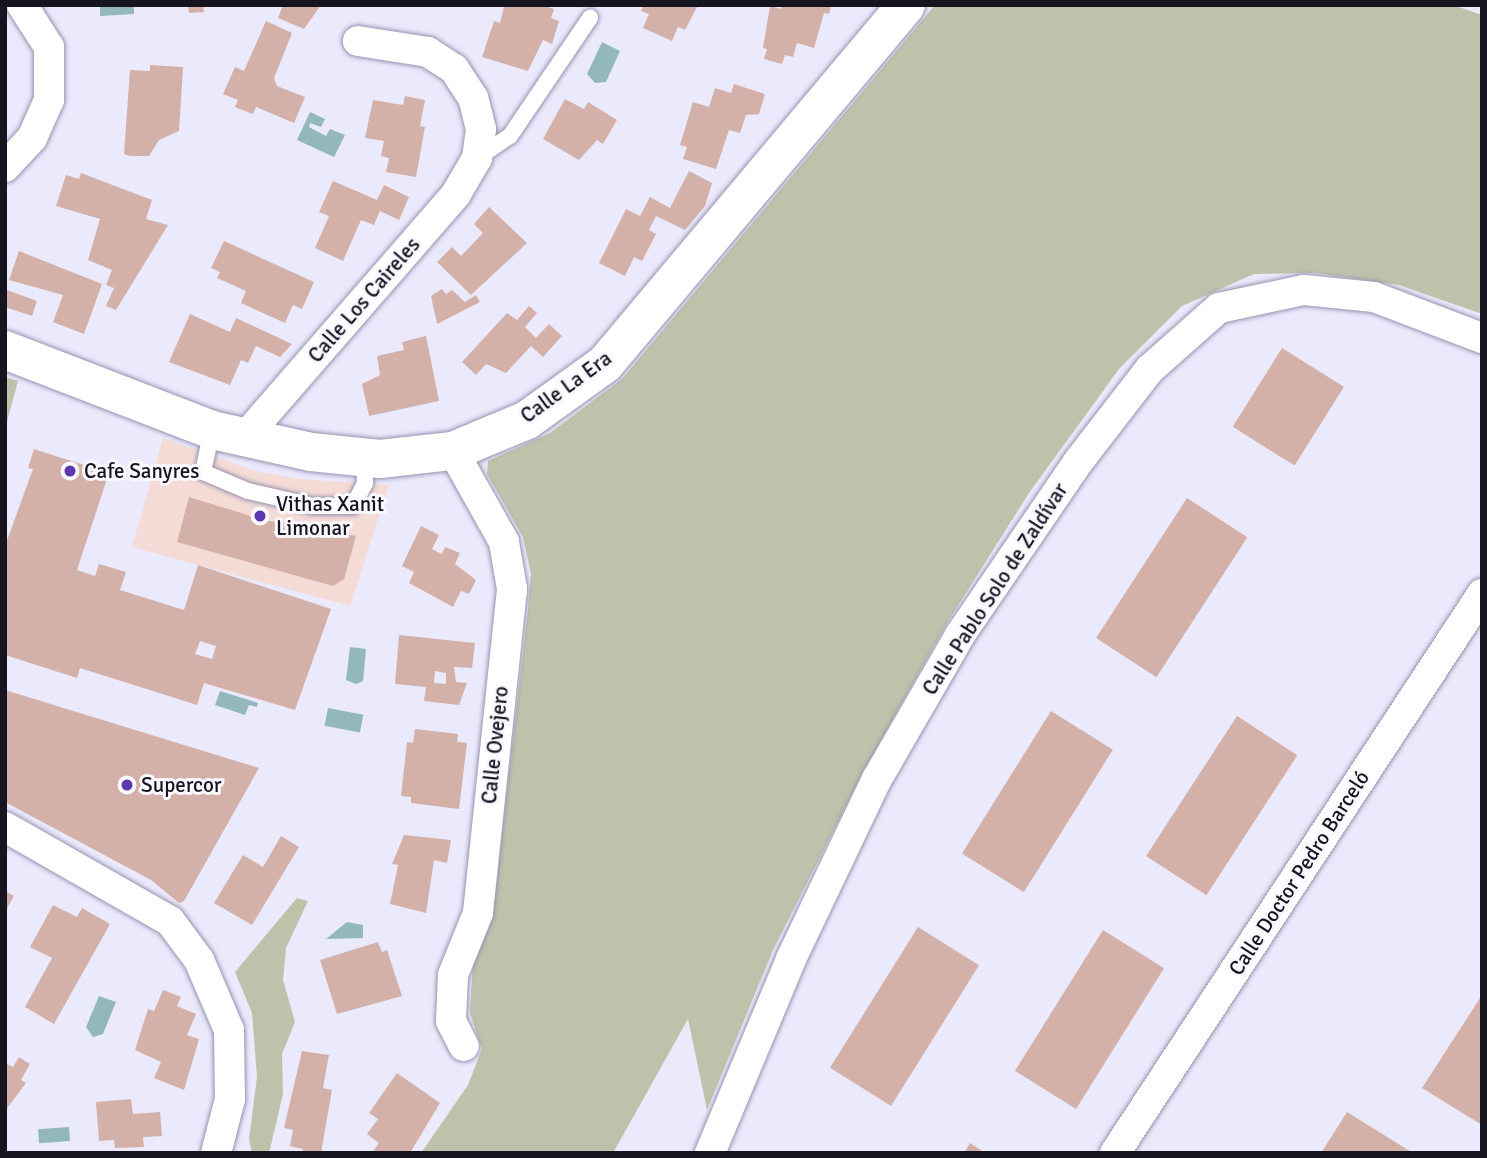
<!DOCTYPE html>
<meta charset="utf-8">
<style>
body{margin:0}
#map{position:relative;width:1487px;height:1158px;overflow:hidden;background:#ebe9fc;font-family:Signika,sans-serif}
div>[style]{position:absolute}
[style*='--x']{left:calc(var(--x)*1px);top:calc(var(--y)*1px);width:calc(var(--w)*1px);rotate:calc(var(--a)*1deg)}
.medical>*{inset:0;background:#f5dbd5}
.green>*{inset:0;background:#bec2ab}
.water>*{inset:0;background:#92b8bc;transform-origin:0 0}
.building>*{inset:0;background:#d3b1a9;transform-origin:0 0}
.roads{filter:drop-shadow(0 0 2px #9793b1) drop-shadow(0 0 2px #9793b1)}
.service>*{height:16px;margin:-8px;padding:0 8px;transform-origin:8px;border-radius:8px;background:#fff}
.minor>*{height:30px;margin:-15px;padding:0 15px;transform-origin:15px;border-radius:15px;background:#fff}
.secondary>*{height:38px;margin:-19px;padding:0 19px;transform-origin:19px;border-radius:19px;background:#fff}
.dots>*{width:19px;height:19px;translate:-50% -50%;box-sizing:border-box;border:4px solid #f9f8ff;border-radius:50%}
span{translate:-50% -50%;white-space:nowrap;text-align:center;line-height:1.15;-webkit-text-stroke:6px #f9f8ff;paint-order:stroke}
.street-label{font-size:21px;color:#16141f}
.poi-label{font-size:21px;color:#16141f}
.left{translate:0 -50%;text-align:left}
.frame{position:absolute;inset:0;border:7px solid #16141f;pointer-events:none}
</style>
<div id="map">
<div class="medical">
<div style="clip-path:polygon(163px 438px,255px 471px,299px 479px,389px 485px,350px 606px,132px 547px)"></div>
</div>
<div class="green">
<div style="clip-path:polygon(935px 5px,1453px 5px,1482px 15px,1482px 314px,1399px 285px,1315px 273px,1254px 274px,1182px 306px,1119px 369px,1029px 493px,947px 623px,862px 774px,773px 950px,707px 1110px,688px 1019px,613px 1153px,421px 1153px,468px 1085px,482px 1049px,470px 1013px,473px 961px,493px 912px,528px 609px,531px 574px,523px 537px,487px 474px,488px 461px,550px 433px,622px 379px)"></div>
<div style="clip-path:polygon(5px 377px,18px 381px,5px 429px)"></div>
<div style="clip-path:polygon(297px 898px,308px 901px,286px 948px,283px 980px,295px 1022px,282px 1054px,283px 1094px,269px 1153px,252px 1153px,249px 1139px,257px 1077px,252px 1013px,235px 972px)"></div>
</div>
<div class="water">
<div style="clip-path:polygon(100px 5px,134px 5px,134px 14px,100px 16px)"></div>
<div style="clip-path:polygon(602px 42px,620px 51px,606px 82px,595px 83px,587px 74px)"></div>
<div style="clip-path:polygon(310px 112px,325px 119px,321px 127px,310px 123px,309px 127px,326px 136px,330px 129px,345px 135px,334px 157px,297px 140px)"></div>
<div style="clip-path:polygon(350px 647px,366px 649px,363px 681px,356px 684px,346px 680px)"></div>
<div style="clip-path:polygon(220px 691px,258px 703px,257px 707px,249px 705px,245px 715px,215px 705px)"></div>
<div style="left:328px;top:708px;width:36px;height:18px;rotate:11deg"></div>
<div style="clip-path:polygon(347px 922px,363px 925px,363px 938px,326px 939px)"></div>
<div style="clip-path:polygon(99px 996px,116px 1002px,103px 1034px,93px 1037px,86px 1027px)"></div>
<div style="left:69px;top:1127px;width:14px;height:31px;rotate:86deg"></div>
</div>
<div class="building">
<div style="clip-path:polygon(188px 5px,203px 5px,204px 12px,189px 13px)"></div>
<div style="clip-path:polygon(283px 5px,321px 5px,304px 29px,278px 18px)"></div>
<div style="clip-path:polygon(510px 5px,542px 5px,554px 9px,551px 18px,559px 21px,552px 44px,543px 40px,528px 71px,482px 57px,494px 21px,500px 23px,504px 7px)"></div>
<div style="clip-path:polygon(644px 5px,698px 5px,685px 30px,678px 27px,672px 41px,643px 28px,649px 14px,641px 11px)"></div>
<div style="clip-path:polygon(782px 5px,831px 5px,829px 14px,824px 13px,814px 48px,797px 43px,793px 57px,785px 55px,782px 64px,764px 59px,767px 49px,763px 48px,770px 6px,781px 9px)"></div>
<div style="clip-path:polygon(266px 21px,292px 33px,274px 78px,277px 86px,305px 97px,294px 123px,256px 107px,253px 114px,235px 107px,238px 100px,223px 94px,235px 67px,244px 71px)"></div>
<div style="clip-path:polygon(150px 65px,183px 67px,179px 131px,159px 140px,149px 156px,130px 156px,124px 154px,130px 70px,150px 71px)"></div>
<div style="clip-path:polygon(734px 84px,765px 94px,759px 114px,746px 115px,740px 133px,729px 130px,716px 169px,683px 159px,687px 147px,680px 145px,693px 102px,709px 107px,715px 88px,731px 93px)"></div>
<div style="clip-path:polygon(405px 96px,425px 100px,420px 126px,425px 127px,416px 177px,386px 172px,389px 158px,381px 156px,384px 141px,365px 138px,373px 100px,403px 105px)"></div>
<div style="clip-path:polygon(565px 99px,584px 109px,588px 102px,617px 120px,603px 144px,597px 140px,579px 160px,543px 139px)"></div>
<div style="clip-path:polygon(689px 171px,712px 183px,705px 206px,685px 230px,656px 216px,649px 230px,656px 234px,642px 261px,634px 257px,625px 276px,599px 263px,626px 209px,640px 216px,650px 197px,670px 208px)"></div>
<div style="clip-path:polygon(81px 173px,152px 200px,146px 219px,168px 225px,116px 310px,106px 306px,114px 288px,106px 285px,112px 270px,88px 260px,100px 219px,56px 206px,66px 175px,79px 179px)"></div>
<div style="clip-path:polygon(333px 181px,377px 200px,384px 185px,409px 197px,399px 220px,380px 211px,374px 225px,361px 220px,343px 261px,315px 248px,329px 216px,319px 212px)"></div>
<div style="clip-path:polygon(489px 207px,527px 243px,471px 295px,437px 262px,452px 247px,461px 256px,483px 233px,474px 224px)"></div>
<div style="clip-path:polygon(224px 241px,314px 282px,302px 309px,293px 305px,285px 323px,241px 303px,246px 291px,217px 278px,220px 272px,211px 268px)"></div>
<div style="clip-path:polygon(19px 251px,102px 284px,84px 334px,53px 322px,63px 295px,9px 280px)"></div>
<div style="clip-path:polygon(442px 289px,446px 294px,452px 290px,465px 302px,476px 295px,480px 302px,437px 324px,431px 296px)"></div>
<div style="clip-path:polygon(7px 290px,37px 301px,32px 316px,5px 307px)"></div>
<div style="clip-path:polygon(529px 306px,537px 313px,525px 327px,536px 338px,549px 324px,562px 336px,543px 357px,531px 346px,506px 373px,486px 364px,476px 375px,462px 362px,507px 313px,517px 320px)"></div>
<div style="clip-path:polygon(190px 314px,230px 332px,236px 318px,292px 344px,280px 357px,256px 346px,248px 363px,241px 360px,230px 385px,169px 362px)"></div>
<div style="clip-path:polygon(426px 336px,439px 401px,369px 416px,362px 384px,380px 375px,377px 356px,404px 350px,402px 342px)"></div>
<div style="left:1282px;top:348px;width:73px;height:93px;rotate:32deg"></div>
<div style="clip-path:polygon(evenodd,34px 449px,109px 473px,77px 570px,95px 576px,99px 564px,126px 572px,120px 590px,184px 610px,198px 565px,331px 609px,295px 710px,204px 683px,197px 705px,80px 668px,77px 678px,5px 655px,5px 546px,33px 469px,28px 468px,34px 449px,200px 641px,216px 646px,212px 659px,195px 654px,200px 641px)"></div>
<div style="clip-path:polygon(189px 497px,264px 520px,356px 536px,344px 579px,333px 586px,177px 542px)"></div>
<div style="left:1187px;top:498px;width:72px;height:167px;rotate:33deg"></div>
<div style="clip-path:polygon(421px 526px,439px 535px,432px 549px,442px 554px,445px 547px,460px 553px,455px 564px,476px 580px,469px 594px,461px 591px,453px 607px,409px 583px,414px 572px,402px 566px)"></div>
<div style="clip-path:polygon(evenodd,399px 635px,475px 643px,472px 668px,454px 667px,456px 682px,467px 683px,459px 705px,424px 701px,426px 687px,395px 684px,399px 635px,435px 671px,446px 673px,446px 684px,434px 683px,435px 671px)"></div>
<div style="clip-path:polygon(5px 690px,259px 768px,184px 901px,179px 903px,151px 880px,5px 802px)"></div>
<div style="left:1051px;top:711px;width:73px;height:168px;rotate:32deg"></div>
<div style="left:1237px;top:716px;width:72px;height:167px;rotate:33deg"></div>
<div style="clip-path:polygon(415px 729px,458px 734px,457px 742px,467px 743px,459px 809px,411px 803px,411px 797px,401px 796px,407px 742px,413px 743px)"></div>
<div style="clip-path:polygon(404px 835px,451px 840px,447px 863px,434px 860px,426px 913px,390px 904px,398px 865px,392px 864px)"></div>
<div style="clip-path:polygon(281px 836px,299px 847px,252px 925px,214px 903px,243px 855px,263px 867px)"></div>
<div style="clip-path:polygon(5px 891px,14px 896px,5px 912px)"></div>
<div style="clip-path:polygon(53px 905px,77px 917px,82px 908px,110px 924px,54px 1024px,25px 1007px,52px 958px,30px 947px)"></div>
<div style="left:918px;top:927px;width:72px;height:166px;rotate:32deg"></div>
<div style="left:1103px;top:930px;width:72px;height:166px;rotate:32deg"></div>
<div style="clip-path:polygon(378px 942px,382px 952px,387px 950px,402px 996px,337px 1014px,320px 960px)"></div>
<div style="clip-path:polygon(163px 990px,181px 997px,177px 1006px,196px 1014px,187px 1035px,199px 1039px,184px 1090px,154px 1078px,161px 1062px,135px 1050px,148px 1009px,154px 1011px)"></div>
<div style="clip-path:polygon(1482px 995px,1482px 1125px,1422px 1088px)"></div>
<div style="clip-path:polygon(302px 1051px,329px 1055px,323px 1088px,332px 1090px,321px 1153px,302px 1153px,303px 1149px,290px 1146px,293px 1130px,284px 1128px)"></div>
<div style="clip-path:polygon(19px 1057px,30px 1064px,21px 1080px,26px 1083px,5px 1111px,5px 1063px,13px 1067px)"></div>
<div style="clip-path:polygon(397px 1073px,440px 1103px,410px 1153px,372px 1153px,379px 1143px,367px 1134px,378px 1119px,369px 1113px)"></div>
<div style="clip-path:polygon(131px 1099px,133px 1114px,160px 1112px,162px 1136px,143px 1137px,144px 1147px,115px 1148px,114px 1140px,99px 1141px,96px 1102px)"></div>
<div style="clip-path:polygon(1347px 1112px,1413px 1153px,1321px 1153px)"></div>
<div style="clip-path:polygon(970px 1143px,985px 1153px,964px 1153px)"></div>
</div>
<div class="roads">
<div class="service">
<div style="--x:477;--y:158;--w:40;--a:-34"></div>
<div style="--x:510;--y:136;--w:143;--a:-55.9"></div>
<div style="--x:212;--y:430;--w:43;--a:102.1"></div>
<div style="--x:203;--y:472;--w:49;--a:22.9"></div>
<div style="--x:248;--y:491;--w:67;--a:13"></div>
<div style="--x:313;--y:506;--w:40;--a:0"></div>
<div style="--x:353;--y:506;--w:26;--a:-62"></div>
<div style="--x:365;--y:483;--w:25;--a:-92"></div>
</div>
<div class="minor">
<div style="--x:5;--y:167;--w:40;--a:-47"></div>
<div style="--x:32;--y:138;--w:42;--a:-65.9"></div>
<div style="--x:49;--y:100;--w:53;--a:-90"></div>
<div style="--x:49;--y:47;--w:50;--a:-122.7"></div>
<div style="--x:245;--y:437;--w:322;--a:-49"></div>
<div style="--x:456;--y:194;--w:42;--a:-59.7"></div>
<div style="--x:477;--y:158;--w:29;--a:-82"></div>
<div style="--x:481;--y:129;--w:32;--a:-104"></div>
<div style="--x:473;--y:98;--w:35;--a:-123"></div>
<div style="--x:454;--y:69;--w:31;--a:-147"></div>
<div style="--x:428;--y:52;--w:71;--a:-171.1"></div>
<div style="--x:453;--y:451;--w:104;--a:60.7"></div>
<div style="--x:504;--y:542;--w:48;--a:80.3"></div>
<div style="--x:512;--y:589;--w:326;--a:96"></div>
<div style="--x:478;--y:913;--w:67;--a:112"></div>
<div style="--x:453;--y:975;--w:46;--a:92.5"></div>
<div style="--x:451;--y:1021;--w:28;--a:63"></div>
<div style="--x:5;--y:827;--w:190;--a:29.7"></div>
<div style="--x:170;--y:921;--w:49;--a:53.4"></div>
<div style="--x:199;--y:960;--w:76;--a:66.8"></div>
<div style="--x:229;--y:1030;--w:69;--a:89.2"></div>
<div style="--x:230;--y:1099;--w:56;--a:104.5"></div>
<div style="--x:710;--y:1153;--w:210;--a:-67.3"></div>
<div style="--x:791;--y:959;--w:199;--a:-64.5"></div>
<div style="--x:877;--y:779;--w:166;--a:-60"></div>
<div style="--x:960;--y:635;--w:209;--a:-55.7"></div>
<div style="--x:1078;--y:462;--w:118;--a:-52.3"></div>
<div style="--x:1150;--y:369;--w:92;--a:-41.5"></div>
<div style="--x:1219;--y:308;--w:87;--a:-12"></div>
<div style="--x:1304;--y:290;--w:70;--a:5.7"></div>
<div style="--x:1374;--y:297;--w:116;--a:20.8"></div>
<div style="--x:1115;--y:1153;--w:669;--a:-56.71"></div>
</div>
<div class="secondary">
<div style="--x:5;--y:350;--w:222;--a:21.1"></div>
<div style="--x:212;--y:430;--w:101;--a:12.5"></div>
<div style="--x:311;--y:452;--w:69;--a:5.8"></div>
<div style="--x:380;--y:459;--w:73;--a:-6.3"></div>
<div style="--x:453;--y:451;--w:80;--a:-22.7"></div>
<div style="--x:527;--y:420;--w:96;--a:-35.7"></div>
<div style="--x:605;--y:364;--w:468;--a:-50"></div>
</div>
</div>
<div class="dots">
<div style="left:70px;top:471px;background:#5d37af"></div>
<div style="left:260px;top:516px;background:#5d37af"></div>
<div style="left:127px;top:785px;background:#5d37af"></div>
</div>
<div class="street-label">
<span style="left:364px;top:300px;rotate:-49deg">Calle Los Caireles</span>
<span style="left:566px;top:387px;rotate:-36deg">Calle La Era</span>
<span style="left:995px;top:589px;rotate:-57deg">Calle Pablo Solo de Zaldívar</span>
<span style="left:495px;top:745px;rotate:-84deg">Calle Ovejero</span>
<span style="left:1299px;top:873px;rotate:-57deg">Calle Doctor Pedro Barceló</span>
</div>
<div class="poi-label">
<span class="left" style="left:84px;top:471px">Cafe Sanyres</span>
<span class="left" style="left:276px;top:516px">Vithas Xanit<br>Limonar</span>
<span class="left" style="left:141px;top:785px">Supercor</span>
</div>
<div class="frame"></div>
</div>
